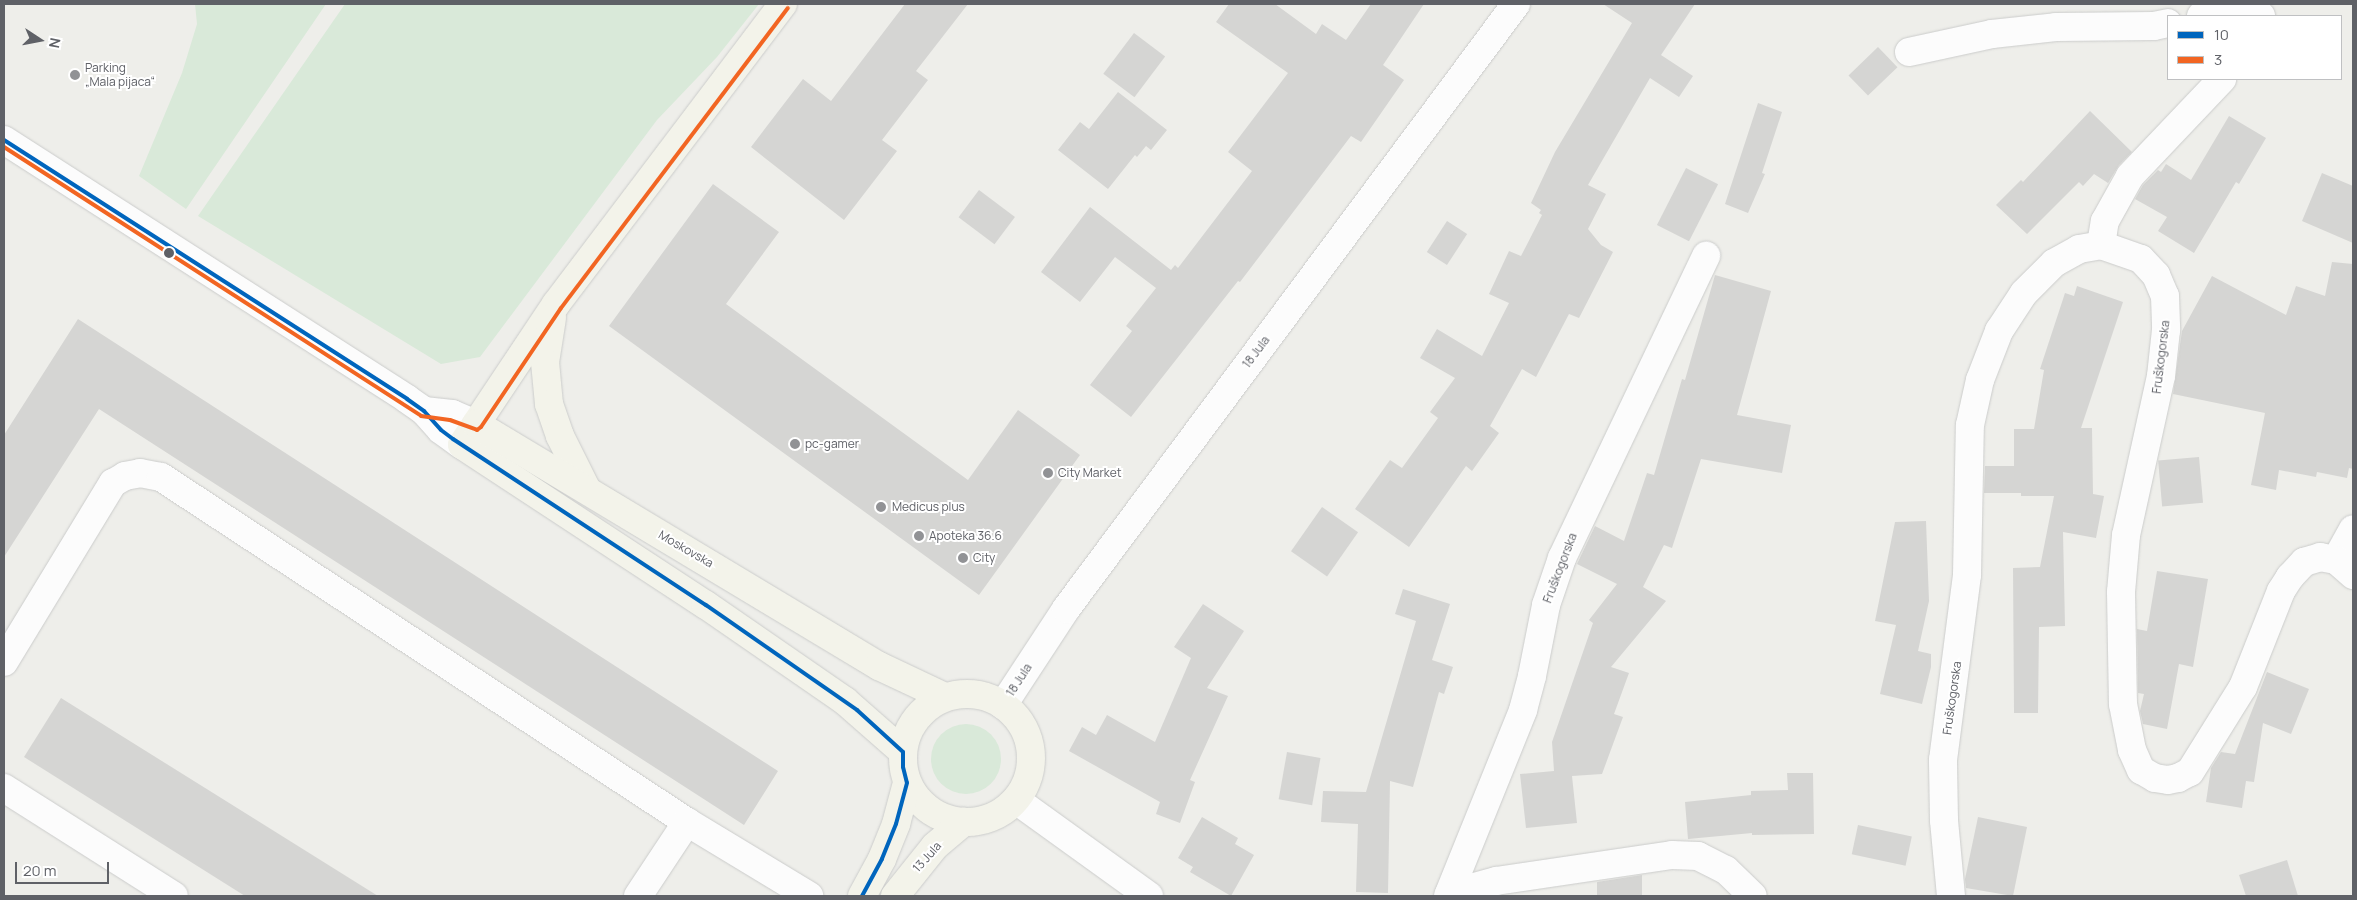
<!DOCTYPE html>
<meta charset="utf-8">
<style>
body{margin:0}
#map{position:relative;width:2357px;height:900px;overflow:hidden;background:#eeeeea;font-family:Manrope,sans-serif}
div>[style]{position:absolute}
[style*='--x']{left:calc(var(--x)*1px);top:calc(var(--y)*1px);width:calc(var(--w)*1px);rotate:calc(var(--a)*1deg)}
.green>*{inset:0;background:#d9e9d9}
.round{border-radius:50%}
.building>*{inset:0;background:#d5d5d3;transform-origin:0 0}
.roads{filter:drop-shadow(0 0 1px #cbcccb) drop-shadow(0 0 1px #cbcccb)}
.minor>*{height:28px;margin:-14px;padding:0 14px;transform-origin:14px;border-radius:14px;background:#fcfcfc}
.major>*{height:28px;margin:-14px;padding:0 14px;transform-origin:14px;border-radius:14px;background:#f3f3ea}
.major>.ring{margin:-14px;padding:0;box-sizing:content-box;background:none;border:28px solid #f3f3ea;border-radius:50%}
.bus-1>*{height:4px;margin:-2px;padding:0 2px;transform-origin:2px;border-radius:2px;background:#0065bd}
.bus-2>*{height:4px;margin:-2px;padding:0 2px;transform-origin:2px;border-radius:2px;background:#f26522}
.dots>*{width:14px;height:14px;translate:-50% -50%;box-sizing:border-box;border:2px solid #fff;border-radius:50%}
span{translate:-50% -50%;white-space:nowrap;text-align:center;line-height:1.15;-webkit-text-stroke:4px #fff;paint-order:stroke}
.poi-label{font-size:12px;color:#5f6167}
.left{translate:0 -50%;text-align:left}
.street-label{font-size:12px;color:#5f6167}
.frame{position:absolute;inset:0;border:5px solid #5f6167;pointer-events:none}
.legend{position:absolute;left:2167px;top:15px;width:175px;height:65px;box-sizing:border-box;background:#fff;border:1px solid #bfc0c2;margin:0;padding:6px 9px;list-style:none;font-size:15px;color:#5f6167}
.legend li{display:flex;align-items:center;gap:10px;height:25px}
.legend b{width:25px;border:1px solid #bfc0c2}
.north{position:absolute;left:15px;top:15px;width:50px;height:50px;-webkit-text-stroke:4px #fff;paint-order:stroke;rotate:101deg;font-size:14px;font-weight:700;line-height:20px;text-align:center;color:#5f6167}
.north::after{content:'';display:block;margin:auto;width:18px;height:22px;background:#5f6167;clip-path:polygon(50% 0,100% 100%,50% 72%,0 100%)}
.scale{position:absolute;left:15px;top:862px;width:94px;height:22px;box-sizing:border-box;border:2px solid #5f6167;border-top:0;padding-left:6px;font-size:15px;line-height:18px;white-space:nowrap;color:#5f6167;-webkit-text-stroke:4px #fff;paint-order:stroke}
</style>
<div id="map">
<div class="green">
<div style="clip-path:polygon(195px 4px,326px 4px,186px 209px,139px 176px,182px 73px,197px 24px)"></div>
<div style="clip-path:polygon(345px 4px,759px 4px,717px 57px,657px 120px,480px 357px,441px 364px,198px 216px)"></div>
<div class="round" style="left:931px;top:724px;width:70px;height:70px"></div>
</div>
<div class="building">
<div style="clip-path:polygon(905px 4px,968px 4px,916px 71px,928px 80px,882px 140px,897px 151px,844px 220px,751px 147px,803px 79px,831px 101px)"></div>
<div style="clip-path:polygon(1229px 4px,1275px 4px,1316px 34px,1322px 24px,1346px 40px,1371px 4px,1424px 4px,1383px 65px,1404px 80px,1361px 142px,1351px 136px,1240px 282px,1238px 281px,1131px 417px,1090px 385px,1132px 331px,1126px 326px,1156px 288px,1115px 257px,1080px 302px,1041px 272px,1090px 207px,1171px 270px,1175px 265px,1178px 268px,1252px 171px,1228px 152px,1288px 73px,1216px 22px)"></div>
<div style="clip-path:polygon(1603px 4px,1695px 4px,1661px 55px,1693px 76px,1679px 97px,1650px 78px,1588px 185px,1606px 194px,1588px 229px,1601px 245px,1613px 252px,1579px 318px,1569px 314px,1536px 377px,1522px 369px,1490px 426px,1499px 433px,1472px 471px,1466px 466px,1409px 547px,1355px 509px,1390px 460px,1402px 468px,1438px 418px,1430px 412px,1455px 378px,1420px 358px,1437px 329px,1482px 356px,1509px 303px,1489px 294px,1509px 251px,1521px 256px,1542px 215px,1539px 213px,1541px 210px,1531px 203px,1555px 152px,1632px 23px)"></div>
<div style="left:1134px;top:33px;width:39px;height:51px;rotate:37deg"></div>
<div style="left:1878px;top:47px;width:28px;height:41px;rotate:46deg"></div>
<div style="clip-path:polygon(1118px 92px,1167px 130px,1151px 150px,1146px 146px,1137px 157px,1135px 155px,1108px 189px,1058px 150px,1080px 122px,1089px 129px)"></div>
<div style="clip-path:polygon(1758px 103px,1782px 112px,1762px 173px,1765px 174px,1748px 213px,1725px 204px)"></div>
<div style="clip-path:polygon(2090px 111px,2132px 152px,2119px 165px,2108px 183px,2094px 174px,2083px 186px,2079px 182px,2027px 234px,1996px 205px,2021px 180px,2023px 182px)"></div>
<div style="clip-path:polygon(2229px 116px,2266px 138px,2239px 184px,2236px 182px,2194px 253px,2158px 231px,2167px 217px,2135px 199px,2143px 185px,2158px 170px,2161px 172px,2166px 164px,2191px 180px)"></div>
<div style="left:1686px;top:168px;width:36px;height:64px;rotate:27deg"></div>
<div style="clip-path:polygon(2322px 173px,2353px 186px,2353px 243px,2302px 221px)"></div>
<div style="clip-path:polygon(713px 184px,779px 232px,726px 304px,968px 480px,1018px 410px,1080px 455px,979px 595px,609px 326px)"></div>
<div style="left:979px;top:190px;width:45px;height:34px;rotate:37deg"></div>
<div style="left:1447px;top:221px;width:24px;height:37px;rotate:33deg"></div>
<div style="clip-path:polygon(2332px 262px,2353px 264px,2353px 469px,2349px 468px,2347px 478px,2317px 472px,2316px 477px,2279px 470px,2276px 490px,2251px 485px,2265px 413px,2173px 394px,2182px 331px,2212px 276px,2286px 315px,2296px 286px,2325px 296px)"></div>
<div style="clip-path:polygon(1715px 275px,1771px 291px,1737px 415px,1791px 425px,1782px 473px,1701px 459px,1672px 548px,1664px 545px,1643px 587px,1666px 601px,1611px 667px,1629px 673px,1614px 714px,1623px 717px,1602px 774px,1572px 776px,1577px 823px,1526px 828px,1520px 774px,1554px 771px,1552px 742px,1593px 623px,1589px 620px,1617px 584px,1577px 564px,1595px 526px,1624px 541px,1647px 473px,1654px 475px,1682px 379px,1685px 380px)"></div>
<div style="clip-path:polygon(2077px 286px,2123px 302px,2081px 428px,2092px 428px,2093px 494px,2104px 496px,2096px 538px,2063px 532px,2065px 626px,2039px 627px,2038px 713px,2014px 713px,2013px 568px,2040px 567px,2054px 496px,2021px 496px,2021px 493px,1984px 493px,1985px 466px,2014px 466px,2014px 429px,2034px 429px,2044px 370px,2040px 369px,2065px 293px,2074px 296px)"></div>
<div style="clip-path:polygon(78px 319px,778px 771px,744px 825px,99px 409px,4px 557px,4px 435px)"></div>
<div style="left:2199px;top:457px;width:46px;height:41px;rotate:85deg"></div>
<div style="left:1322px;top:507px;width:44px;height:54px;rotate:35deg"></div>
<div style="clip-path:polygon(1926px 521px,1929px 601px,1918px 651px,1931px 654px,1931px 667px,1922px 704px,1880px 694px,1896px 625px,1875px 621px,1895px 522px)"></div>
<div style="clip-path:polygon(2157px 571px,2208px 579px,2193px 667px,2179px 664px,2167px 729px,2143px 724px,2140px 711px,2144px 694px,2138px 693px,2137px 629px,2147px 631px)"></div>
<div style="clip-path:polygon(1403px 589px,1450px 604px,1432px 660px,1453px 667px,1444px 694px,1439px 692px,1413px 787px,1390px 781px,1388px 893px,1356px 892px,1358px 824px,1321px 822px,1323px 791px,1366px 792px,1416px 621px,1395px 614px)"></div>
<div style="clip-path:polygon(1203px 604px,1244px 631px,1207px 688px,1228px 696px,1190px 780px,1195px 782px,1180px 823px,1156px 814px,1160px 802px,1069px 751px,1082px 727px,1096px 735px,1107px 715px,1155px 742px,1191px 658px,1174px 647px)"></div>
<div style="clip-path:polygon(2267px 672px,2309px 689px,2291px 734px,2263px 723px,2254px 782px,2246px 781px,2242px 808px,2206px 802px,2211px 768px,2221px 752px,2235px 754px)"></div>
<div style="clip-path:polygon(61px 698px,378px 896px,245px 896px,24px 757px)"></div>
<div style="left:1287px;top:752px;width:34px;height:48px;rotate:10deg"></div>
<div style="clip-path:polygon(1787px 773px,1813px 773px,1814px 834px,1752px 835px,1752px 833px,1688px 839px,1685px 802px,1751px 795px,1751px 791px,1788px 790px)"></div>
<div style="clip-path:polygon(1202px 817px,1238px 838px,1235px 844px,1254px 855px,1231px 896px,1190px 872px,1193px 867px,1178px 858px)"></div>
<div style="clip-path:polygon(1978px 817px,2027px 827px,2013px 896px,1966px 888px,1965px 879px)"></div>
<div style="left:1858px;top:825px;width:55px;height:30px;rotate:12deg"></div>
<div style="clip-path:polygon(2287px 860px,2298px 896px,2246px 896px,2239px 875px)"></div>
<div style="clip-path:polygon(1642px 875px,1642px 896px,1597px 896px,1597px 882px)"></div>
</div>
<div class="roads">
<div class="minor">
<div style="--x:2201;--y:16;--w:34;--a:-12"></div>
<div style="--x:2234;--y:9;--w:15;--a:0"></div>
<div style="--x:2249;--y:9;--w:14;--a:30"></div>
<div style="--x:1909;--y:52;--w:85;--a:-12.2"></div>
<div style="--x:1992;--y:34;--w:64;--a:-6.2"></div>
<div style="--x:2056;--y:27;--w:98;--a:-0.6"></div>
<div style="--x:2154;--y:26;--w:14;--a:-12"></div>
<div style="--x:4;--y:140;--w:479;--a:32.7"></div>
<div style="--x:407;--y:399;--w:21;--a:35"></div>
<div style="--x:424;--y:411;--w:25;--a:48"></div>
<div style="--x:441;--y:430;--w:26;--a:36"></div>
<div style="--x:2101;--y:245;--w:24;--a:-81"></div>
<div style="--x:2105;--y:221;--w:51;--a:-60.9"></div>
<div style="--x:2130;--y:176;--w:134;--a:-46.5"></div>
<div style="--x:424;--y:411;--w:28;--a:6"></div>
<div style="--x:452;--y:414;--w:26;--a:23"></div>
<div style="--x:2336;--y:560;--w:35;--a:-61"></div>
<div style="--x:4;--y:662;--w:210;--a:-58.7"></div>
<div style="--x:113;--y:483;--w:14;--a:-30"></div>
<div style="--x:125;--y:476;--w:15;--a:-11"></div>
<div style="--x:140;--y:473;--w:21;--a:11"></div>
<div style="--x:161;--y:477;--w:629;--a:33.26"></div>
<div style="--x:687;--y:822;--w:143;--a:31.2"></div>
<div style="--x:1003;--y:705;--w:115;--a:-56.7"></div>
<div style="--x:1066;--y:609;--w:754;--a:-53.36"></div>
<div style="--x:4;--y:788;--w:201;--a:32.4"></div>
<div style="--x:1016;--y:800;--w:164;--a:35.8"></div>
<div style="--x:1449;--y:894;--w:49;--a:-15.5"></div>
<div style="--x:1496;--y:881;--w:178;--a:-8.4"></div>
<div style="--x:1672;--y:855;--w:26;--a:2"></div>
<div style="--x:1698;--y:856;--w:31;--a:27"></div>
<div style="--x:1726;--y:870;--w:37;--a:44"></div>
<div style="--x:638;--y:896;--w:89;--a:-56.5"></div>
<div style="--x:1448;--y:896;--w:201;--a:-68"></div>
<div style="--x:1523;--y:710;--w:35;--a:-75"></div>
<div style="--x:1532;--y:676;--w:72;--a:-78.8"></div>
<div style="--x:1546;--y:605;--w:50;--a:-71.2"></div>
<div style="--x:1562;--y:558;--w:335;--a:-64.5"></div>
<div style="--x:1951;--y:896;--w:76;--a:-95.3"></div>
<div style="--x:1944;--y:820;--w:60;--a:-91"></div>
<div style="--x:1943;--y:760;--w:187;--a:-82.6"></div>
<div style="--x:1967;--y:575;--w:150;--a:-88.9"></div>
<div style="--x:1970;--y:425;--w:46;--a:-77.5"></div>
<div style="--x:1980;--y:380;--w:53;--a:-68.8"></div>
<div style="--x:1999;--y:331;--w:45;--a:-56.7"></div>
<div style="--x:2024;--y:293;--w:42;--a:-45"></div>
<div style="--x:2054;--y:263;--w:29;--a:-29"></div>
<div style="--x:2079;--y:249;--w:22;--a:-10"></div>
<div style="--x:2101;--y:245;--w:42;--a:19.3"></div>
<div style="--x:2141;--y:259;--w:22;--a:47"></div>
<div style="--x:2156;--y:275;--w:23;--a:67"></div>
<div style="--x:2165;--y:296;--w:34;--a:88"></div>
<div style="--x:2166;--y:330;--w:46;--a:96.2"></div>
<div style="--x:2161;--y:376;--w:163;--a:102.4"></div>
<div style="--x:2126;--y:535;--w:57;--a:95"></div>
<div style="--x:2121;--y:592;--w:112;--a:89"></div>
<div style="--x:2123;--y:704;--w:47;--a:78.9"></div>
<div style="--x:2132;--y:750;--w:22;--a:66"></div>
<div style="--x:2141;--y:770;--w:16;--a:30"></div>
<div style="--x:2155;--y:778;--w:13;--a:9"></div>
<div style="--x:2168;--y:780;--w:10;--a:-11"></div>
<div style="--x:2178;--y:778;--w:13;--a:-27"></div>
<div style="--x:2190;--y:772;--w:100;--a:-58.1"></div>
<div style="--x:2243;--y:687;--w:103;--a:-68.4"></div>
<div style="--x:2281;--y:591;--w:17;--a:-57"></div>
<div style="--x:2290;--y:577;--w:21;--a:-47"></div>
<div style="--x:2304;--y:562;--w:17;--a:-17"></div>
<div style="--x:2320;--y:557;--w:16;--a:11"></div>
<div style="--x:2336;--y:560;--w:23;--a:41"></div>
</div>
<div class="major">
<div style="--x:783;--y:4;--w:376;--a:127.1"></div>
<div style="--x:556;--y:304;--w:169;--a:123.7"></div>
<div style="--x:462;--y:445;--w:292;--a:33.3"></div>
<div style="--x:706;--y:605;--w:169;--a:34.6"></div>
<div style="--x:845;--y:701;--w:77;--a:41.3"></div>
<div style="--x:552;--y:318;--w:45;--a:99"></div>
<div style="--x:545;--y:362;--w:42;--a:84.6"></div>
<div style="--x:549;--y:404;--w:34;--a:71"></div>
<div style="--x:560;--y:436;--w:60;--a:63.4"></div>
<div style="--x:476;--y:424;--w:470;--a:31"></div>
<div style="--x:879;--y:666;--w:73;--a:25.2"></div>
<div class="ring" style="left:903px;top:694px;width:100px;height:100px"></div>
<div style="--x:862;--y:896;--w:42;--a:-61.6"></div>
<div style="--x:882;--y:859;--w:38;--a:-68"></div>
<div style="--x:896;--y:824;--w:42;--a:-75"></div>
<div style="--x:895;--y:896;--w:64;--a:-51.3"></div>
<div style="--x:935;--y:846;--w:38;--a:-40"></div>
</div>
</div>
<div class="bus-1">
<div style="--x:4;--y:140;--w:479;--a:32.7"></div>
<div style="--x:407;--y:399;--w:21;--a:35"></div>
<div style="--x:424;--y:411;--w:25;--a:48"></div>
<div style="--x:441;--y:430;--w:15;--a:37"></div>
<div style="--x:453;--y:439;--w:303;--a:33.3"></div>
<div style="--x:706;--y:605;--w:184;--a:34.8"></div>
<div style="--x:857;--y:710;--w:62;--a:42.4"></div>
<div style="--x:903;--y:752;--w:15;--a:90"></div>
<div style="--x:903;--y:767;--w:16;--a:76"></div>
<div style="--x:907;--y:783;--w:42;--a:105"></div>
<div style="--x:896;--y:824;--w:38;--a:112"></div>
<div style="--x:882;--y:859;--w:42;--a:118.4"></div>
</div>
<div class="bus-2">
<div style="--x:4;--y:147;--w:496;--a:32.8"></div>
<div style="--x:421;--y:416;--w:29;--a:8"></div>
<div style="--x:450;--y:420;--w:29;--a:20"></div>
<div style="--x:477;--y:430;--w:5;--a:-37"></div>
<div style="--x:481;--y:427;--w:143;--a:-56.1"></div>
<div style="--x:561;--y:308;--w:376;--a:-52.9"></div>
</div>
<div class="dots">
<div style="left:75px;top:75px;background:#919295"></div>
<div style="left:169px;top:253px;background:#5f6167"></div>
<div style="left:795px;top:444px;background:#919295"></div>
<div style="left:1048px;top:473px;background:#919295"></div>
<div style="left:881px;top:507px;background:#919295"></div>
<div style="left:919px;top:536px;background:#919295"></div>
<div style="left:963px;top:558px;background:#919295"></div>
</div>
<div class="poi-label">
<span class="left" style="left:85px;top:75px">Parking<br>„Mala pijaca“</span>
<span class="left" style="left:805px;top:444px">pc-gamer</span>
<span class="left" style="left:1058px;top:473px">City Market</span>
<span class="left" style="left:892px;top:507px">Medicus plus</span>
<span class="left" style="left:929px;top:536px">Apoteka 36.6</span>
<span class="left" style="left:973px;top:558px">City</span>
</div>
<div class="street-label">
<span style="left:1256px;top:352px;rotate:-53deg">18 Jula</span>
<span style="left:2161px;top:357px;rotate:-83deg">Fruškogorska</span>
<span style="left:686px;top:549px;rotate:30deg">Moskovska</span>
<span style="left:1560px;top:568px;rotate:-69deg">Fruškogorska</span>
<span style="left:1019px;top:680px;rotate:-57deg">18 Jula</span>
<span style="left:1952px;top:698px;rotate:-82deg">Fruškogorska</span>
<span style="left:927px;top:857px;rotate:-48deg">13 Jula</span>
</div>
<div class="frame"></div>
<ul class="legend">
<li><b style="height:6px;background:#0065bd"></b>10</li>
<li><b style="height:6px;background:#f26522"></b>3</li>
</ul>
<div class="north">N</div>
<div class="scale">20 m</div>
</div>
